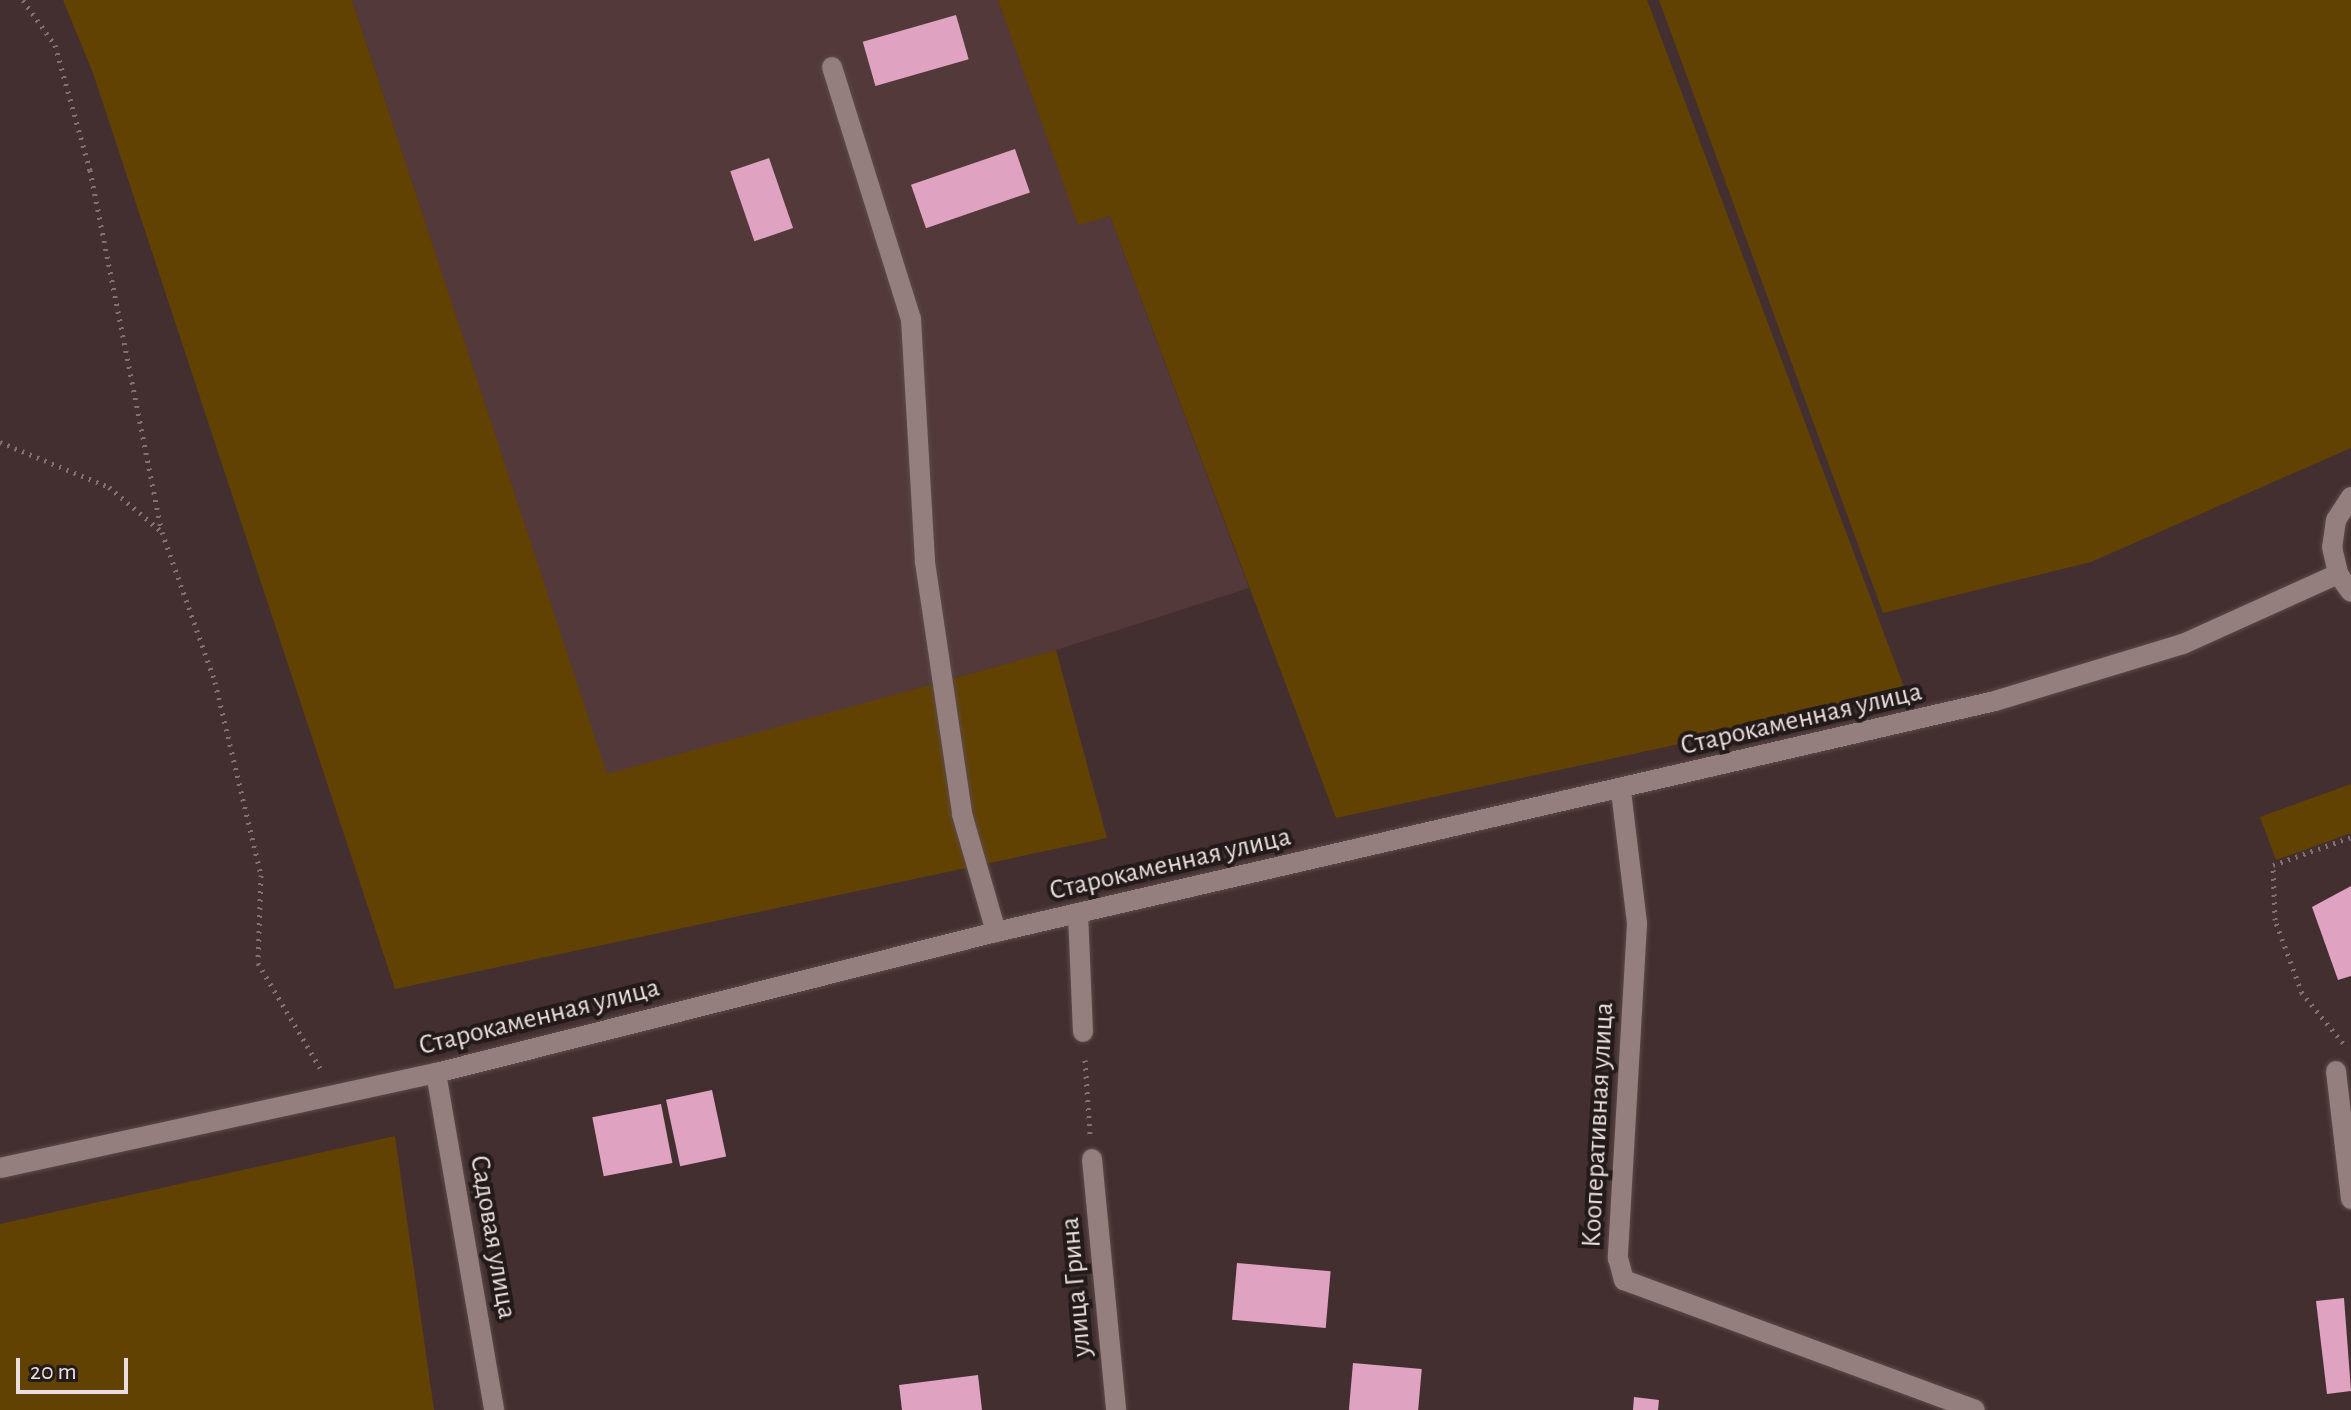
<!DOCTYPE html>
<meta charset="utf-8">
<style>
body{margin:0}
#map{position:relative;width:2351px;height:1410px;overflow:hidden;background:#432f30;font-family:"Alegreya Sans",sans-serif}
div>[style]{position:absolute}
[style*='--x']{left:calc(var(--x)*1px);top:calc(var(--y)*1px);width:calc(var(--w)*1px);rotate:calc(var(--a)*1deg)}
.built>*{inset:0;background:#53393a}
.green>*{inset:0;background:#624202}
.building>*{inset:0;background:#e0a2c1;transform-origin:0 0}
.path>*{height:5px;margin-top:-2.5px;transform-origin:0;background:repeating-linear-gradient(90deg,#837172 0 2px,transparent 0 8px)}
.roads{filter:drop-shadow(0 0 2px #5b4b4b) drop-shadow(0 0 2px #5b4b4b)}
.minor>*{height:20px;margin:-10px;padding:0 10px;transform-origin:10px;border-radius:10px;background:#957e7e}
span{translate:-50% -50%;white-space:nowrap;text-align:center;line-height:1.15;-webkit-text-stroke:8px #231a1a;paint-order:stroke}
.street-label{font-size:28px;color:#ebdede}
.scale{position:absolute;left:16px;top:1358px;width:112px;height:36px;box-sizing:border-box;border:4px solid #ebdede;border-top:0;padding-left:10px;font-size:24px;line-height:28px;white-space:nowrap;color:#ebdede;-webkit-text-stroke:6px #231a1a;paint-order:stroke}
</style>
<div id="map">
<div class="built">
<div style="clip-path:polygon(352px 0,998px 0,1078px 224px,1110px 216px,1249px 588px,1056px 650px,607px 775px)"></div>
</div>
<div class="green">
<div style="clip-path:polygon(63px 0,352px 0,607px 774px,1056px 650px,1107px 838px,395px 989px,93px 73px)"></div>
<div style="clip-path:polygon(998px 0,1647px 0,1907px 695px,1336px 818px,1110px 216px,1078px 225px)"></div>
<div style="clip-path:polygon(1659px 0,2351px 0,2351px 448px,2091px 562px,1883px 613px)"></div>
<div style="clip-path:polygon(2351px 784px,2351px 833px,2276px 860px,2260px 817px)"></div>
<div style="clip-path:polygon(395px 1136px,434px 1410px,0 1410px,0 1224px)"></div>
</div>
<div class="building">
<div style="left:956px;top:15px;width:46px;height:97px;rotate:74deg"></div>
<div style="left:1015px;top:149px;width:46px;height:110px;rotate:71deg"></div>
<div style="left:769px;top:158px;width:74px;height:41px;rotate:71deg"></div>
<div style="clip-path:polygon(2351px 886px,2351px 976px,2338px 980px,2312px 907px)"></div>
<div style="left:712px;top:1090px;width:68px;height:47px;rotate:78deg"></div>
<div style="left:661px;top:1104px;width:60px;height:70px;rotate:79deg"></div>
<div style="left:1237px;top:1263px;width:94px;height:57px;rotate:5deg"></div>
<div style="clip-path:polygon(2344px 1298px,2351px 1391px,2327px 1394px,2316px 1301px)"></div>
<div style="left:1353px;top:1363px;width:69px;height:47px;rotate:5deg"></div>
<div style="clip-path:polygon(978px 1375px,982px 1410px,902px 1410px,899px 1385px)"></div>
<div style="clip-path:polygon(1634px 1397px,1659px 1400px,1658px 1410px,1633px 1410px)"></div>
</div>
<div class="path">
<div style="--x:23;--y:0;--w:55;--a:54.6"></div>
<div style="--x:55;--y:45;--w:130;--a:74.4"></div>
<div style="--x:90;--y:170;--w:366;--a:78.8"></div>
<div style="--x:0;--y:442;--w:118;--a:22.4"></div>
<div style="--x:109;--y:487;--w:70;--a:40.3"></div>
<div style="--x:162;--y:532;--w:159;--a:70.5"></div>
<div style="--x:215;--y:682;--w:198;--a:76.6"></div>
<div style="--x:261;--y:875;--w:88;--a:92"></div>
<div style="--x:258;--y:963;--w:122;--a:59.4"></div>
<div style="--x:2343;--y:1043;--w:65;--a:-129.4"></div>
<div style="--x:2302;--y:993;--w:78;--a:-110.3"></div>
<div style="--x:2275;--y:920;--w:55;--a:-92.1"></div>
<div style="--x:2273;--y:865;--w:83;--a:-19.7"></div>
<div style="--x:1085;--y:1060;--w:74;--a:86.1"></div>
</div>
<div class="roads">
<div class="minor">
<div style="--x:832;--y:67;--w:264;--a:72.6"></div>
<div style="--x:911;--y:319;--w:243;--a:86.7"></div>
<div style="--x:925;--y:562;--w:255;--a:81.6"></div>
<div style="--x:962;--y:814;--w:123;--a:73.9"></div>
<div style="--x:2351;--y:497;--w:27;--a:123"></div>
<div style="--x:2336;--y:520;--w:27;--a:98"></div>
<div style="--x:2332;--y:547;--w:28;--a:77"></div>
<div style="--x:2338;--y:574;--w:22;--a:54"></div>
<div style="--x:1621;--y:791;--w:134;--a:83.1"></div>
<div style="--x:1637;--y:924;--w:335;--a:93.3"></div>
<div style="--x:1618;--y:1258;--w:23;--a:75"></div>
<div style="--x:1624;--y:1280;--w:374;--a:20.3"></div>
<div style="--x:1078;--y:913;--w:119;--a:87.6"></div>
<div style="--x:2336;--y:1071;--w:129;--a:83.3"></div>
<div style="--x:436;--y:1073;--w:342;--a:80.2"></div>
<div style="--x:1092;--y:1159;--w:252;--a:84.5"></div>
<div style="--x:0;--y:1168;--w:446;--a:-12.3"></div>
<div style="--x:436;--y:1073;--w:577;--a:-14.13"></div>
<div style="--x:996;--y:932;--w:1025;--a:-13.02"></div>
<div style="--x:1995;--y:701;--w:196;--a:-16.9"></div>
<div style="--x:2183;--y:644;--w:170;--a:-24.3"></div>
</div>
</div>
<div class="street-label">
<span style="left:1801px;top:719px;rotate:-13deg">Старокаменная улица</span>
<span style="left:1170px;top:864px;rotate:-13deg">Старокаменная улица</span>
<span style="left:539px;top:1017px;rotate:-14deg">Старокаменная улица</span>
<span style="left:1598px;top:1125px;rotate:-87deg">Кооперативная улица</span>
<span style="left:493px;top:1237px;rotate:80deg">Садовая улица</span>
<span style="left:1076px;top:1287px;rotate:-95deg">улица Грина</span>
</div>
<div class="scale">20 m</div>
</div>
